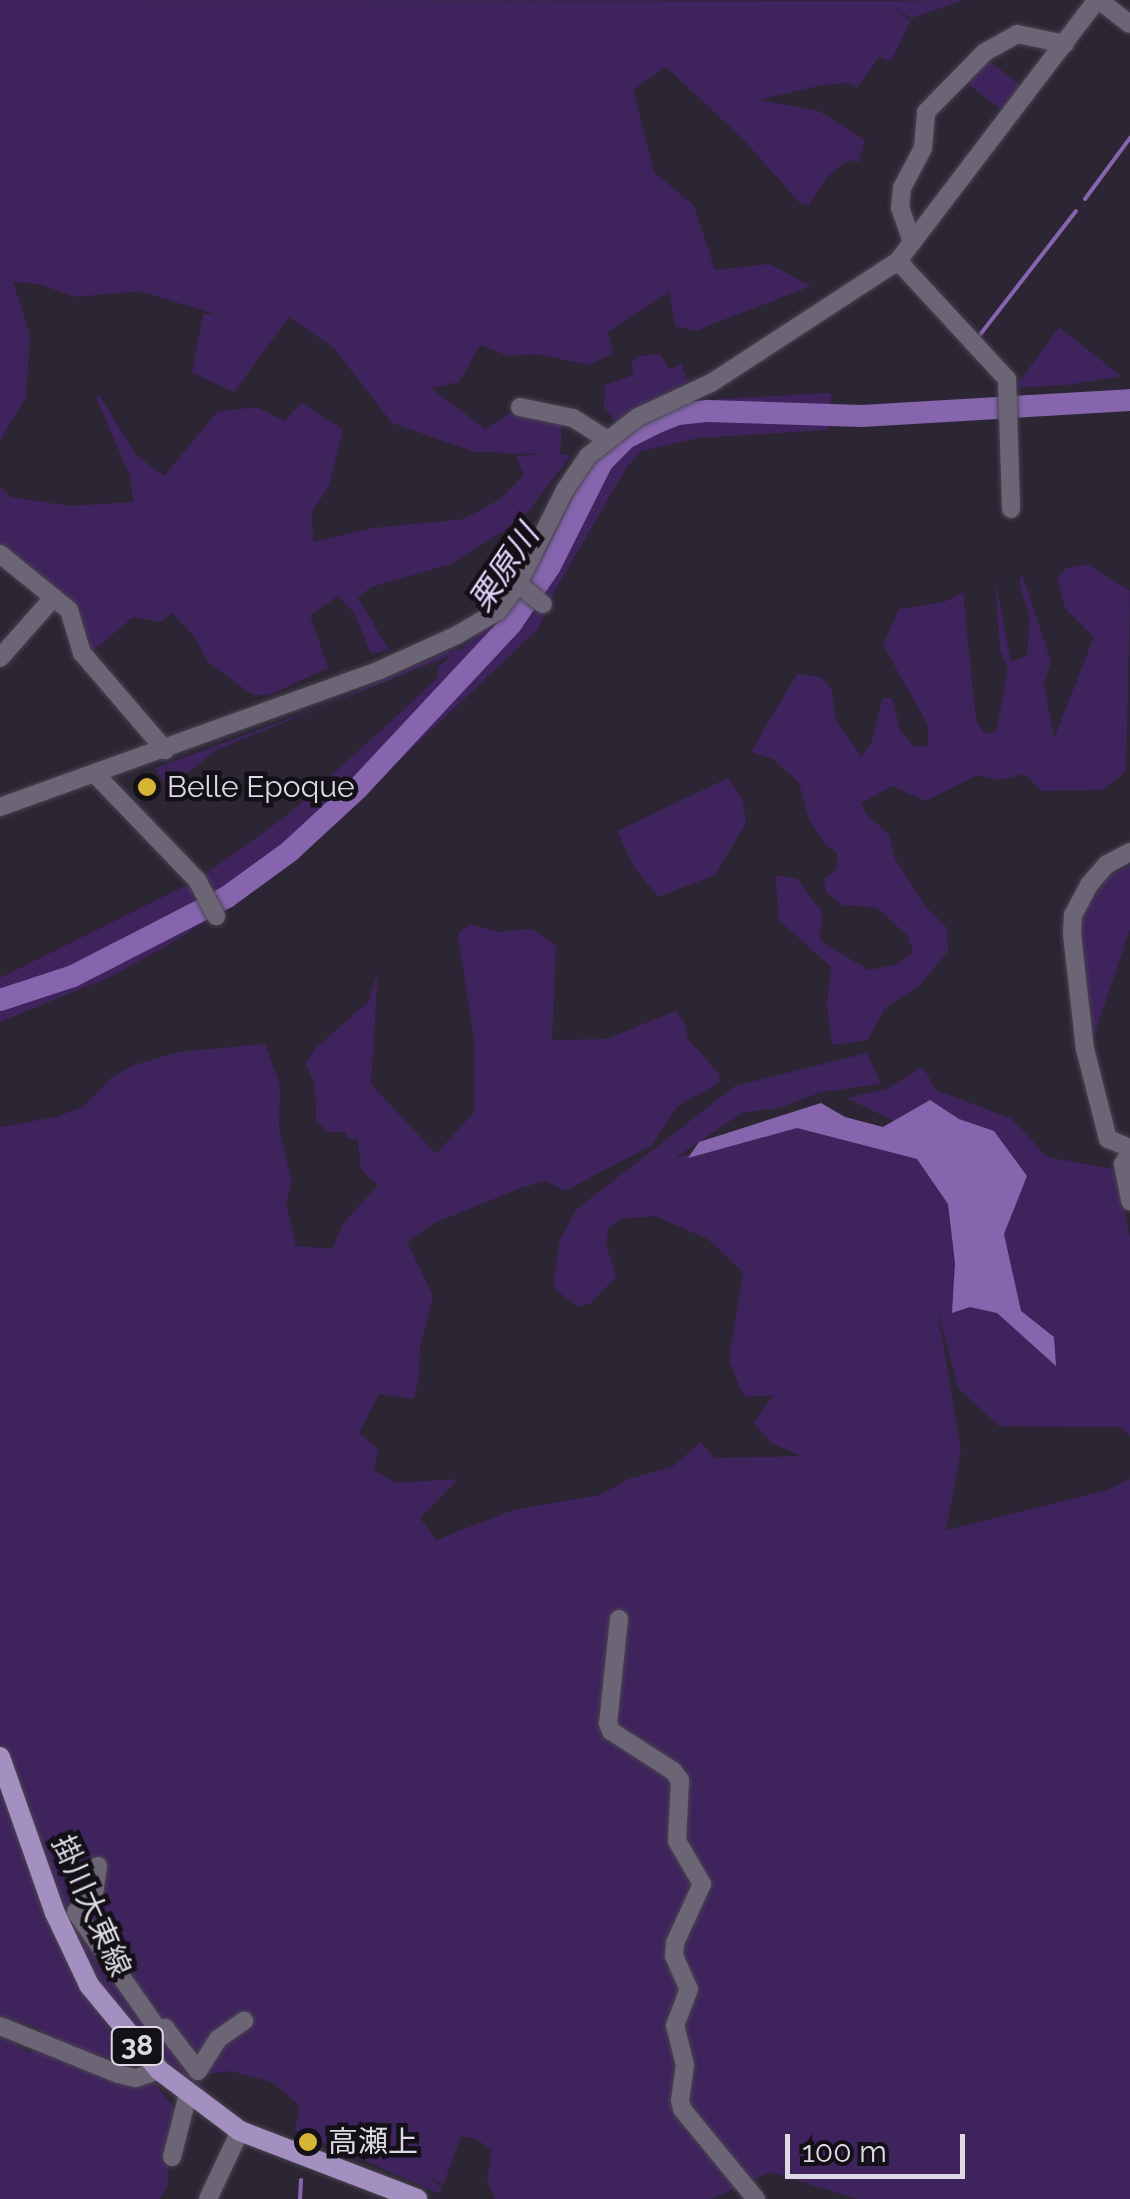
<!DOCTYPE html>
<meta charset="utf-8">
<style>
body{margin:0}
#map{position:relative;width:1130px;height:2199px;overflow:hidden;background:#2c2634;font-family:Raleway,"Noto Sans JP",sans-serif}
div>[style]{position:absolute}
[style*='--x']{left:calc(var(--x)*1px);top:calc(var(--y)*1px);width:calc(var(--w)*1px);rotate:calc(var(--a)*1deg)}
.green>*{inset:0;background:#3f235d;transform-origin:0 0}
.water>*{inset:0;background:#8665ae}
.stream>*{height:4px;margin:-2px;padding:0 2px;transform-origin:2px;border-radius:2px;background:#8665ae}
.river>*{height:22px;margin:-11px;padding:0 11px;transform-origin:11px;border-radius:11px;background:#8665ae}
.roads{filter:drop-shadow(0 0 2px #49444f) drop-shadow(0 0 2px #49444f)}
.minor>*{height:18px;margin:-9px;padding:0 9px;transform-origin:9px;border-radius:9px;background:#6c6576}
.major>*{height:20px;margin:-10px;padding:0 10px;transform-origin:10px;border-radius:10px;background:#a48fc1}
.dots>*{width:28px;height:28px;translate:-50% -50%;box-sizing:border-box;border:5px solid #131017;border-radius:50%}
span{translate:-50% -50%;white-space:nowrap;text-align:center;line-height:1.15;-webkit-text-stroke:9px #131017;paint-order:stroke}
.shield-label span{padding:2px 8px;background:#131017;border:2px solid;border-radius:8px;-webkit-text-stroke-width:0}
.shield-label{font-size:28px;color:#dedae3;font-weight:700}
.poi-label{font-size:30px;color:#dedae3}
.left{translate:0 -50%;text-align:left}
.street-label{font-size:30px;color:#dedae3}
.water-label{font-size:32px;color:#e4d3fc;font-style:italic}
.scale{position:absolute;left:785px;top:2134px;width:180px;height:45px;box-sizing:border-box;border:5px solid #dedae3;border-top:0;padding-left:12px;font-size:30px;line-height:35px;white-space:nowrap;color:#dedae3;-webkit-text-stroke:8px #131017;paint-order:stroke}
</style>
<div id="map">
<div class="green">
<div style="clip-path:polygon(0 0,876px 1px,964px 0,912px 18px,888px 6px,911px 20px,891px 61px,879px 57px,857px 88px,848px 83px,822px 85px,759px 100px,819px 111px,865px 140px,859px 162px,848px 160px,827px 177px,809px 205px,799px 202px,743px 139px,666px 67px,633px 90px,654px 172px,694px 206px,715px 270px,770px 264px,811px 286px,695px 331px,675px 326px,669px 292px,663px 282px,668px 293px,608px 332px,613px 353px,589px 365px,537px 354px,509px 356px,480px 345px,459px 382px,431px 388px,485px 429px,514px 411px,562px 423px,560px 454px,570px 456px,528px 512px,505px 530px,451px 564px,371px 587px,358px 598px,389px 650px,371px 654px,354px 613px,338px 596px,310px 615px,328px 668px,269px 695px,253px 695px,209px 663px,194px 636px,172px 613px,160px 622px,133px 617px,93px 651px,76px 605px,0 549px,0 487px,11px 497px,70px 506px,133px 502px,130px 476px,95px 395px,100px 396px,136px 455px,164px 476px,217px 412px,256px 407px,284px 421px,302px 403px,343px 429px,329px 486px,312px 512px,313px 542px,373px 528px,464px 519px,499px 500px,524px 475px,516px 456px,543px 454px,475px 452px,392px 423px,334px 348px,289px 317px,234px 392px,192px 373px,203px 314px,215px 314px,140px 291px,76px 297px,38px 284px,13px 282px,30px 335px,26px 397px,0 441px)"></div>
<div style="left:986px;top:59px;width:46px;height:31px;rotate:37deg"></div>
<div style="clip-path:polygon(1059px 327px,1121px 376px,1067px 385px,1015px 388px)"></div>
<div style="clip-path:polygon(660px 354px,669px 369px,681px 364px,688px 381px,617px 423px,604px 407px,605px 385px,633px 375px,631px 361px,639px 356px)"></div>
<div style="clip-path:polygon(831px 393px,828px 430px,698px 438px,641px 451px,627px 467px,550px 599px,539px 628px,330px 826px,244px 897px,170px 944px,110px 977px,0 1022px,0 978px,197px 880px,285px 817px,398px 715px,438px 677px,438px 667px,452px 655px,218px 749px,168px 788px,155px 768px,321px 707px,455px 648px,458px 651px,510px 607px,541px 560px,580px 482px,605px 448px,648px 418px,718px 399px)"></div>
<div style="clip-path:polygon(1088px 564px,1130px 591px,1126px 771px,1103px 790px,1042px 791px,1024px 774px,999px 780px,977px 775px,926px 801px,892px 786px,861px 803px,866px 814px,889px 834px,895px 859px,926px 907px,947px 928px,948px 951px,919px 986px,885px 1008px,868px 1040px,832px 1045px,827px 1004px,831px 967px,779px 920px,775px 875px,797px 879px,822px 912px,820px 940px,868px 970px,896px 965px,913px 952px,908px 936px,877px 908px,842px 905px,826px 892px,824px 880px,836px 869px,838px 854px,824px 843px,809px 820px,799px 783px,773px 759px,751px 752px,797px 674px,821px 677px,832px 690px,835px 719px,861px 756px,871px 743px,883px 698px,892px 698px,900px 730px,915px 747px,928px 746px,928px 725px,883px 645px,899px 609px,944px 602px,963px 593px,976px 720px,985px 734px,996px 732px,1008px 668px,1000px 650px,995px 578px,1011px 662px,1027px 656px,1030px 618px,1019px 583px,1022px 574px,1051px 662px,1044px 684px,1054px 738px,1094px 637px,1065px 608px,1057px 578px,1066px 568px)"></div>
<div style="clip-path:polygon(728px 778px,743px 800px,746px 823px,715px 875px,658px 897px,634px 867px,617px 831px)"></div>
<div style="clip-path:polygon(1130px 865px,1130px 929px,1094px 1036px,1083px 1007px,1077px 939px,1084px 912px,1106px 877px)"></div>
<div style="clip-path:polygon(471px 924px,498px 932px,532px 929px,556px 945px,552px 1040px,607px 1039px,675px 1011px,685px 1023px,687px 1038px,720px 1075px,718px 1083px,677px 1107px,652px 1145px,565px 1191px,545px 1181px,521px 1188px,434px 1223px,407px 1242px,433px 1296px,420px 1347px,419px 1379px,413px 1399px,379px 1394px,359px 1433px,378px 1449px,374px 1470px,396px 1483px,458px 1479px,420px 1518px,436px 1540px,513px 1510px,600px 1495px,629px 1479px,674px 1466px,700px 1442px,715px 1458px,801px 1456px,773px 1444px,753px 1423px,774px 1395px,745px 1397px,738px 1383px,729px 1360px,743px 1272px,708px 1239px,655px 1216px,622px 1219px,609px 1227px,606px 1244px,616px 1277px,591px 1303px,579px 1307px,557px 1291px,554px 1281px,560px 1240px,577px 1209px,735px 1086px,867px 1053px,881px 1084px,821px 1092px,779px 1108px,742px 1113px,675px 1158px,797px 1128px,901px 1155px,894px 1121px,847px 1098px,886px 1089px,923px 1067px,936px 1090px,1012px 1119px,1047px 1157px,1118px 1170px,1130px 1239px,1130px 1436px,1121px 1427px,999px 1426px,958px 1388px,937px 1308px,961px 1450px,946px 1530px,1104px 1491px,1130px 1479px,1130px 2199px,857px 2199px,771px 2172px,711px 2199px,495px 2199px,487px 2181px,492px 2150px,476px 2139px,461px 2136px,443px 2185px,422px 2173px,442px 2187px,440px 2194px,295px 2130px,300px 2106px,272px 2082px,230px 2071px,203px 2075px,163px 2032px,209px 2095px,159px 2056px,79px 1981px,130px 2062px,116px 2063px,45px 2035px,37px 2027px,0 2017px,0 1127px,56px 1117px,83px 1107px,111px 1078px,134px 1065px,179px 1052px,265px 1044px,280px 1085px,279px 1129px,292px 1183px,286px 1202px,296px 1246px,332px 1249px,343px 1224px,378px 1185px,361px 1170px,358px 1140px,348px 1138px,345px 1132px,328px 1132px,316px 1120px,315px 1085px,305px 1063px,316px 1048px,368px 1002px,378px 971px,371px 1084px,436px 1154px,475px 1111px,475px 1046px,458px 934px)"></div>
<div style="clip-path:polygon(0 2033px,29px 2053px,35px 2042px,119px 2084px,152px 2080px,180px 2115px,169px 2154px,168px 2185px,160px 2199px,0 2199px)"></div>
</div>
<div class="water">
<div style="clip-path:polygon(930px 1100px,959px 1119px,994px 1131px,1027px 1176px,1004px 1234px,1021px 1311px,1054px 1337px,1056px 1366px,997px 1313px,970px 1307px,952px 1313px,955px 1263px,948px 1204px,917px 1159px,797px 1128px,688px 1158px,699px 1142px,821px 1103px,845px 1117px,883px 1127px)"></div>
</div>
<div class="stream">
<div style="--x:1085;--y:199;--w:76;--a:-53.6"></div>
<div style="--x:979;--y:336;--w:158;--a:-52.2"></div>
<div style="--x:300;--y:2199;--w:19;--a:-87"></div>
</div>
<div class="river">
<div style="--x:0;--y:1000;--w:77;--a:-18.2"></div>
<div style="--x:73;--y:976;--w:48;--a:-27.1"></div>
<div style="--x:116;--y:954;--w:125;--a:-27.2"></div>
<div style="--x:227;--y:897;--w:78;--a:-36.1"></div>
<div style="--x:290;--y:851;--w:93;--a:-42.8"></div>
<div style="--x:358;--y:788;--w:224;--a:-47"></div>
<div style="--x:511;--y:624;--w:70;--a:-56.1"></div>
<div style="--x:550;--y:566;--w:116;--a:-63.4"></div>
<div style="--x:602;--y:462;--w:34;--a:-45"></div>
<div style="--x:626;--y:438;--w:30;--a:-27"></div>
<div style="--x:653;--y:424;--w:27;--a:-22"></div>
<div style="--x:678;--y:414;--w:30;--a:-6"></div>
<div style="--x:708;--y:411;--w:154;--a:1.9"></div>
<div style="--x:862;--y:416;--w:268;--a:-3.4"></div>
</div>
<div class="roads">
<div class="minor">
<div style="--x:1099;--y:0;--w:39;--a:38"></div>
<div style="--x:912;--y:242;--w:36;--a:-109"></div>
<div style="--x:900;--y:208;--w:20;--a:-84"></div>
<div style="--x:902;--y:188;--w:45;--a:-62.3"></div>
<div style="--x:923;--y:148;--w:36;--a:-85"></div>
<div style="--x:926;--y:112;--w:84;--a:-45.5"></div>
<div style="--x:985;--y:52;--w:37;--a:-29"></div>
<div style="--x:1017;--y:34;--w:49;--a:11.8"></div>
<div style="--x:898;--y:261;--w:161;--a:47.3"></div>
<div style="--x:1007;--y:379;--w:130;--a:88.2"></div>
<div style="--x:520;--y:407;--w:54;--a:11.7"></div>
<div style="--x:573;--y:418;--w:41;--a:32.2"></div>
<div style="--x:0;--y:554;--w:89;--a:39.1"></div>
<div style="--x:69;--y:610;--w:45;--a:73.2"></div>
<div style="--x:82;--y:653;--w:128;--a:49.4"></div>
<div style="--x:518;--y:584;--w:32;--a:39"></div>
<div style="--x:0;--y:658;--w:81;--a:-48.5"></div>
<div style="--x:96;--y:775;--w:146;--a:46.1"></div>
<div style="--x:197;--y:880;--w:41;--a:62.2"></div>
<div style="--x:0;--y:807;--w:404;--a:-19.8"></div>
<div style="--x:380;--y:670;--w:85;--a:-24.4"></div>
<div style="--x:457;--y:635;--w:48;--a:-30.3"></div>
<div style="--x:498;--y:611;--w:34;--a:-53"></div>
<div style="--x:518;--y:584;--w:105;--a:-63.4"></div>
<div style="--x:565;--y:490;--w:41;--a:-55.9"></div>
<div style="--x:588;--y:456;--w:63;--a:-38"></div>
<div style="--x:638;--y:417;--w:81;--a:-25"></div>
<div style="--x:711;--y:383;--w:223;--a:-33.1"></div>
<div style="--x:898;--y:261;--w:328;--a:-52.7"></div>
<div style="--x:1130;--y:852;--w:26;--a:152"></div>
<div style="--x:1107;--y:864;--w:28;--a:131"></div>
<div style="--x:1089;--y:885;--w:34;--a:118"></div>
<div style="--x:1073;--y:915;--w:19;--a:93"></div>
<div style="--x:1072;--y:934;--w:116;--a:83.6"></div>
<div style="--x:1085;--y:1049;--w:93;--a:75.7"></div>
<div style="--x:1108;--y:1139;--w:24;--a:22"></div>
<div style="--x:1130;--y:1153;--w:13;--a:122"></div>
<div style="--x:1123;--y:1164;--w:38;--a:79"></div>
<div style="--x:619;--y:1619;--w:105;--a:96"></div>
<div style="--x:608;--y:1723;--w:9;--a:69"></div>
<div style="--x:611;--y:1731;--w:74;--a:32.8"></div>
<div style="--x:673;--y:1771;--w:11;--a:52"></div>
<div style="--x:680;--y:1780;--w:61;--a:92.8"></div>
<div style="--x:677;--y:1841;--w:50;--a:59.8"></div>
<div style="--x:702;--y:1884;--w:65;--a:114.6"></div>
<div style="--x:675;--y:1943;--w:13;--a:94"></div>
<div style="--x:674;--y:1956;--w:36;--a:66"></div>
<div style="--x:689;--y:1989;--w:39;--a:111"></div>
<div style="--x:675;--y:2025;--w:41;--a:76"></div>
<div style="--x:685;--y:2065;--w:35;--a:98"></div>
<div style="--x:680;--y:2100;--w:9;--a:77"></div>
<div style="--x:682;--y:2109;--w:117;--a:50.6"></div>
<div style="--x:98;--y:1866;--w:28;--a:98"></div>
<div style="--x:94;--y:1894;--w:25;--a:135"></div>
<div style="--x:76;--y:1912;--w:145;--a:55.1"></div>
<div style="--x:159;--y:2031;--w:7;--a:-27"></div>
<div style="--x:165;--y:2028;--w:54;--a:52.5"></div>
<div style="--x:198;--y:2071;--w:38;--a:-58"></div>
<div style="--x:218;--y:2039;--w:32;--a:-35"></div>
<div style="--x:0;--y:2026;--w:127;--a:22.1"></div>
<div style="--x:118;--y:2074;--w:18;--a:13"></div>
<div style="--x:136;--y:2078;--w:24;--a:-19"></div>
<div style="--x:172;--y:2157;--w:65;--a:-75.7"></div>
<div style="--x:208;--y:2199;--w:75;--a:-64.8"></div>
</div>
<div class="major">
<div style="--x:0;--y:1757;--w:165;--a:70.6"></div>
<div style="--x:55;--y:1913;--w:80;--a:64.7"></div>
<div style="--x:89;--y:1985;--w:110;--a:50.5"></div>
<div style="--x:159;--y:2070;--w:101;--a:37"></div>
<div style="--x:240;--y:2131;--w:190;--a:21"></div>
</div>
</div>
<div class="dots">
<div style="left:147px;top:787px;background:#d6b534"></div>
<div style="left:308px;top:2142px;background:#d6b534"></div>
</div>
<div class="shield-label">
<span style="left:137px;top:2046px">38</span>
</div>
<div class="poi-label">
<span class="left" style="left:167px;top:787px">Belle Epoque</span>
<span class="left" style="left:328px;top:2142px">高瀬上</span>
</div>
<div class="street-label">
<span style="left:91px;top:1906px;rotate:66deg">掛川大東線</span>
</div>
<div class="water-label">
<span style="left:504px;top:568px;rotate:-56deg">栗原川</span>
</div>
<div class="scale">100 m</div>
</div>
